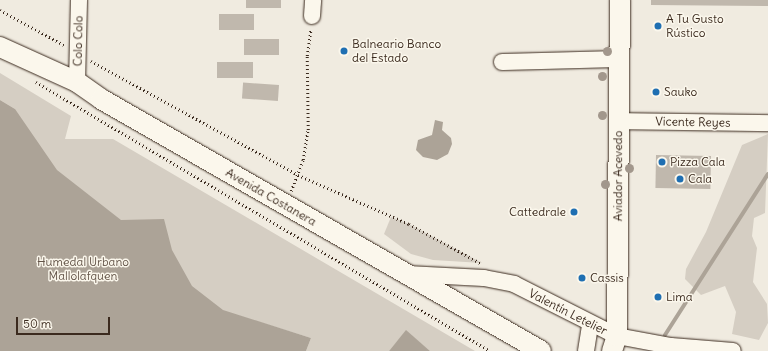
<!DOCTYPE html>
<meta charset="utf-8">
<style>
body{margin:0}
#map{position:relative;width:768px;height:351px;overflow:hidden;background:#f0ebe0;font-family:Delius,sans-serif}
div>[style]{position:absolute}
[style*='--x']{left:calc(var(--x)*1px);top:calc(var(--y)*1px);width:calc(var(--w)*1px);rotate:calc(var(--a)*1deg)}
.green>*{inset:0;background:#d5cec3}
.water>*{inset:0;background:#aca397}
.stream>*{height:4px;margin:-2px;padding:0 2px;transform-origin:2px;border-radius:2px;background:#aca397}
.building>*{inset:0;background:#c0b8ad;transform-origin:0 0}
.path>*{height:2.5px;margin-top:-1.25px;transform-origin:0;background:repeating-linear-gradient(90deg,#3b2a1e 0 1px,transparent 0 4px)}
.roads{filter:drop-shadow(0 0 1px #3b2a1e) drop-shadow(0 0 1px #3b2a1e)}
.minor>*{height:16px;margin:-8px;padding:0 8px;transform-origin:8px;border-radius:8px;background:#fbf7ec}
.major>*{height:20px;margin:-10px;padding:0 10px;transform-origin:10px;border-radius:10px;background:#fbf7ec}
.trees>*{width:9px;height:9px;margin:-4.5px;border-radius:50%;background:#a2978c}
.dots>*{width:11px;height:11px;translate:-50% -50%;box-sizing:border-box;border:2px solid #fbf7ec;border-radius:50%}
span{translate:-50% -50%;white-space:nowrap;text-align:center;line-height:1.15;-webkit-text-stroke:3px #fbf7ec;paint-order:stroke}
.poi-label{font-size:12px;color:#3b2a1e}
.left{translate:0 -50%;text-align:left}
.right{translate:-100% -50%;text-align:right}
.street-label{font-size:12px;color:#3b2a1e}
.park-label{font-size:12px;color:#625347}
.scale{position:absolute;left:16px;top:317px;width:94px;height:18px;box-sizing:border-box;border:2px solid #3b2a1e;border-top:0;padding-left:5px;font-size:12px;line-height:14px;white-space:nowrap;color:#3b2a1e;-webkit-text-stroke:3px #fbf7ec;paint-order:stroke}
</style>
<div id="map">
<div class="green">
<div style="clip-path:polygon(0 73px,71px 116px,65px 139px,113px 139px,475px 351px,430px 351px,406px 331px,389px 351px,306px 351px,311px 338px,237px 315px,0 351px,0 113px,15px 109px,0 100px)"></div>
<div style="clip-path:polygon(768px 134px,765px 213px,754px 218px,752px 236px,757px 248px,753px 282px,767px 304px,768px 323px,759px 340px,732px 334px,736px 312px,725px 286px,701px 295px,685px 279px,686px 269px,706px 232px,742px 145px)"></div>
<div style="clip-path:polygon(391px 217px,409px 224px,482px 263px,433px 260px,411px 254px,384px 234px)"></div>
</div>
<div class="water">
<div style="clip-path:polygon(0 100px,15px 109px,57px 170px,121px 220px,164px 219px,172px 250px,192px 286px,223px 310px,311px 338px,306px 351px,0 351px)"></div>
<div style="clip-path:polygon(435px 120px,443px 122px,442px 130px,451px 138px,452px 144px,448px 154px,437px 160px,423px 157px,416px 150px,418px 140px,432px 135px)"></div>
<div style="clip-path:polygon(406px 330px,430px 351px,389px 351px)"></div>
</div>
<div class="stream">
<div style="--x:665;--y:335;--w:191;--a:-57.4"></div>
</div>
<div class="building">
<div style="left:246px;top:0;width:35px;height:8px"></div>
<div style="clip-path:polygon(651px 0,768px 0,768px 6px,651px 5px)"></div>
<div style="left:219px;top:14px;width:35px;height:16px"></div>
<div style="left:244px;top:39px;width:35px;height:16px"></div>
<div style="left:253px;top:62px;width:16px;height:36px;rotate:90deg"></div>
<div style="left:279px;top:85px;width:16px;height:36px;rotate:94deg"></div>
<div style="left:656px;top:155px;width:55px;height:33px;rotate:1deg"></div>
</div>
<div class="path">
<div style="--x:0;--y:10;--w:73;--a:28.7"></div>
<div style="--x:91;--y:61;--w:236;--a:28.8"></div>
<div style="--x:298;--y:175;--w:121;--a:23.8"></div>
<div style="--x:409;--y:224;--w:83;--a:28.7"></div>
<div style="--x:36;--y:82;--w:528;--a:30.65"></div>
<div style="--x:291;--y:191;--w:33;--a:-69"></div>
<div style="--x:303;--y:160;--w:30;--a:-81"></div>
<div style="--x:308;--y:130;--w:74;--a:-90.8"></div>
<div style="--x:307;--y:56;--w:27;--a:-82"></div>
</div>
<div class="roads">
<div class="minor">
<div style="--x:312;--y:16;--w:16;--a:-86"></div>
<div style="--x:502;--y:62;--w:117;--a:-1.5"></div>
<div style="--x:77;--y:82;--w:82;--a:-88.6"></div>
<div style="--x:618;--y:121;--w:150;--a:0.8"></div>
<div style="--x:407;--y:274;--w:77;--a:3"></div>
<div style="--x:484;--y:278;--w:31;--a:11"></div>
<div style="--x:514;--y:284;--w:115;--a:26.8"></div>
<div style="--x:617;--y:336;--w:55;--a:10.5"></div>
<div style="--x:671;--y:346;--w:62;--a:4.6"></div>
<div style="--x:586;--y:351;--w:26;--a:-81"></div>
</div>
<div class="major">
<div style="--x:0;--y:47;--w:85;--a:24.4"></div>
<div style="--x:77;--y:82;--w:29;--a:35"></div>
<div style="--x:101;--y:99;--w:507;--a:29.8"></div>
<div style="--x:612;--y:351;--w:16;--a:-72"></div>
<div style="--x:617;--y:336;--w:336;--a:-89.5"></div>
</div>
</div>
<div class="trees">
<div style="left:607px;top:51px"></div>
<div style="left:602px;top:76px"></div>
<div style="left:602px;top:115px"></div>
<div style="left:629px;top:168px"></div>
<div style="left:605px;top:184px"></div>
</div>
<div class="dots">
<div style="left:658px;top:26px;background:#1f6fb2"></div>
<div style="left:344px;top:51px;background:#1f6fb2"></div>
<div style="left:656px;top:92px;background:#1f6fb2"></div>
<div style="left:662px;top:162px;background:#1f6fb2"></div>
<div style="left:680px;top:179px;background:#1f6fb2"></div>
<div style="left:574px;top:212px;background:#1f6fb2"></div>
<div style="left:582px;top:278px;background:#1f6fb2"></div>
<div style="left:658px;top:297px;background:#1f6fb2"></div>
</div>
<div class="poi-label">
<span class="left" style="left:666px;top:26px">A Tu Gusto<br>Rústico</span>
<span class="left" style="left:352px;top:51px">Balneario Banco<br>del Estado</span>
<span class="left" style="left:664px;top:92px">Sauko</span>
<span class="left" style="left:670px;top:162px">Pizza Cala</span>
<span class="left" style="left:688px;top:179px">Cala</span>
<span class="right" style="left:566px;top:212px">Cattedrale</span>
<span class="left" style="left:590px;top:278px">Cassis</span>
<span class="left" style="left:666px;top:297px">Lima</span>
</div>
<div class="street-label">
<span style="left:78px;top:41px;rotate:-89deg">Colo Colo</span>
<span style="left:693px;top:122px;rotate:1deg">Vicente Reyes</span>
<span style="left:618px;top:176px;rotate:-90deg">Aviador Acevedo</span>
<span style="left:271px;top:197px;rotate:30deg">Avenida Costanera</span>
<span style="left:568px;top:312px;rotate:27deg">Valentín Letelier</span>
</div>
<div class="park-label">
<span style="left:83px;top:269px">Humedal Urbano<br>Mallolafquen</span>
</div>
<div class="scale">50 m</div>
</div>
